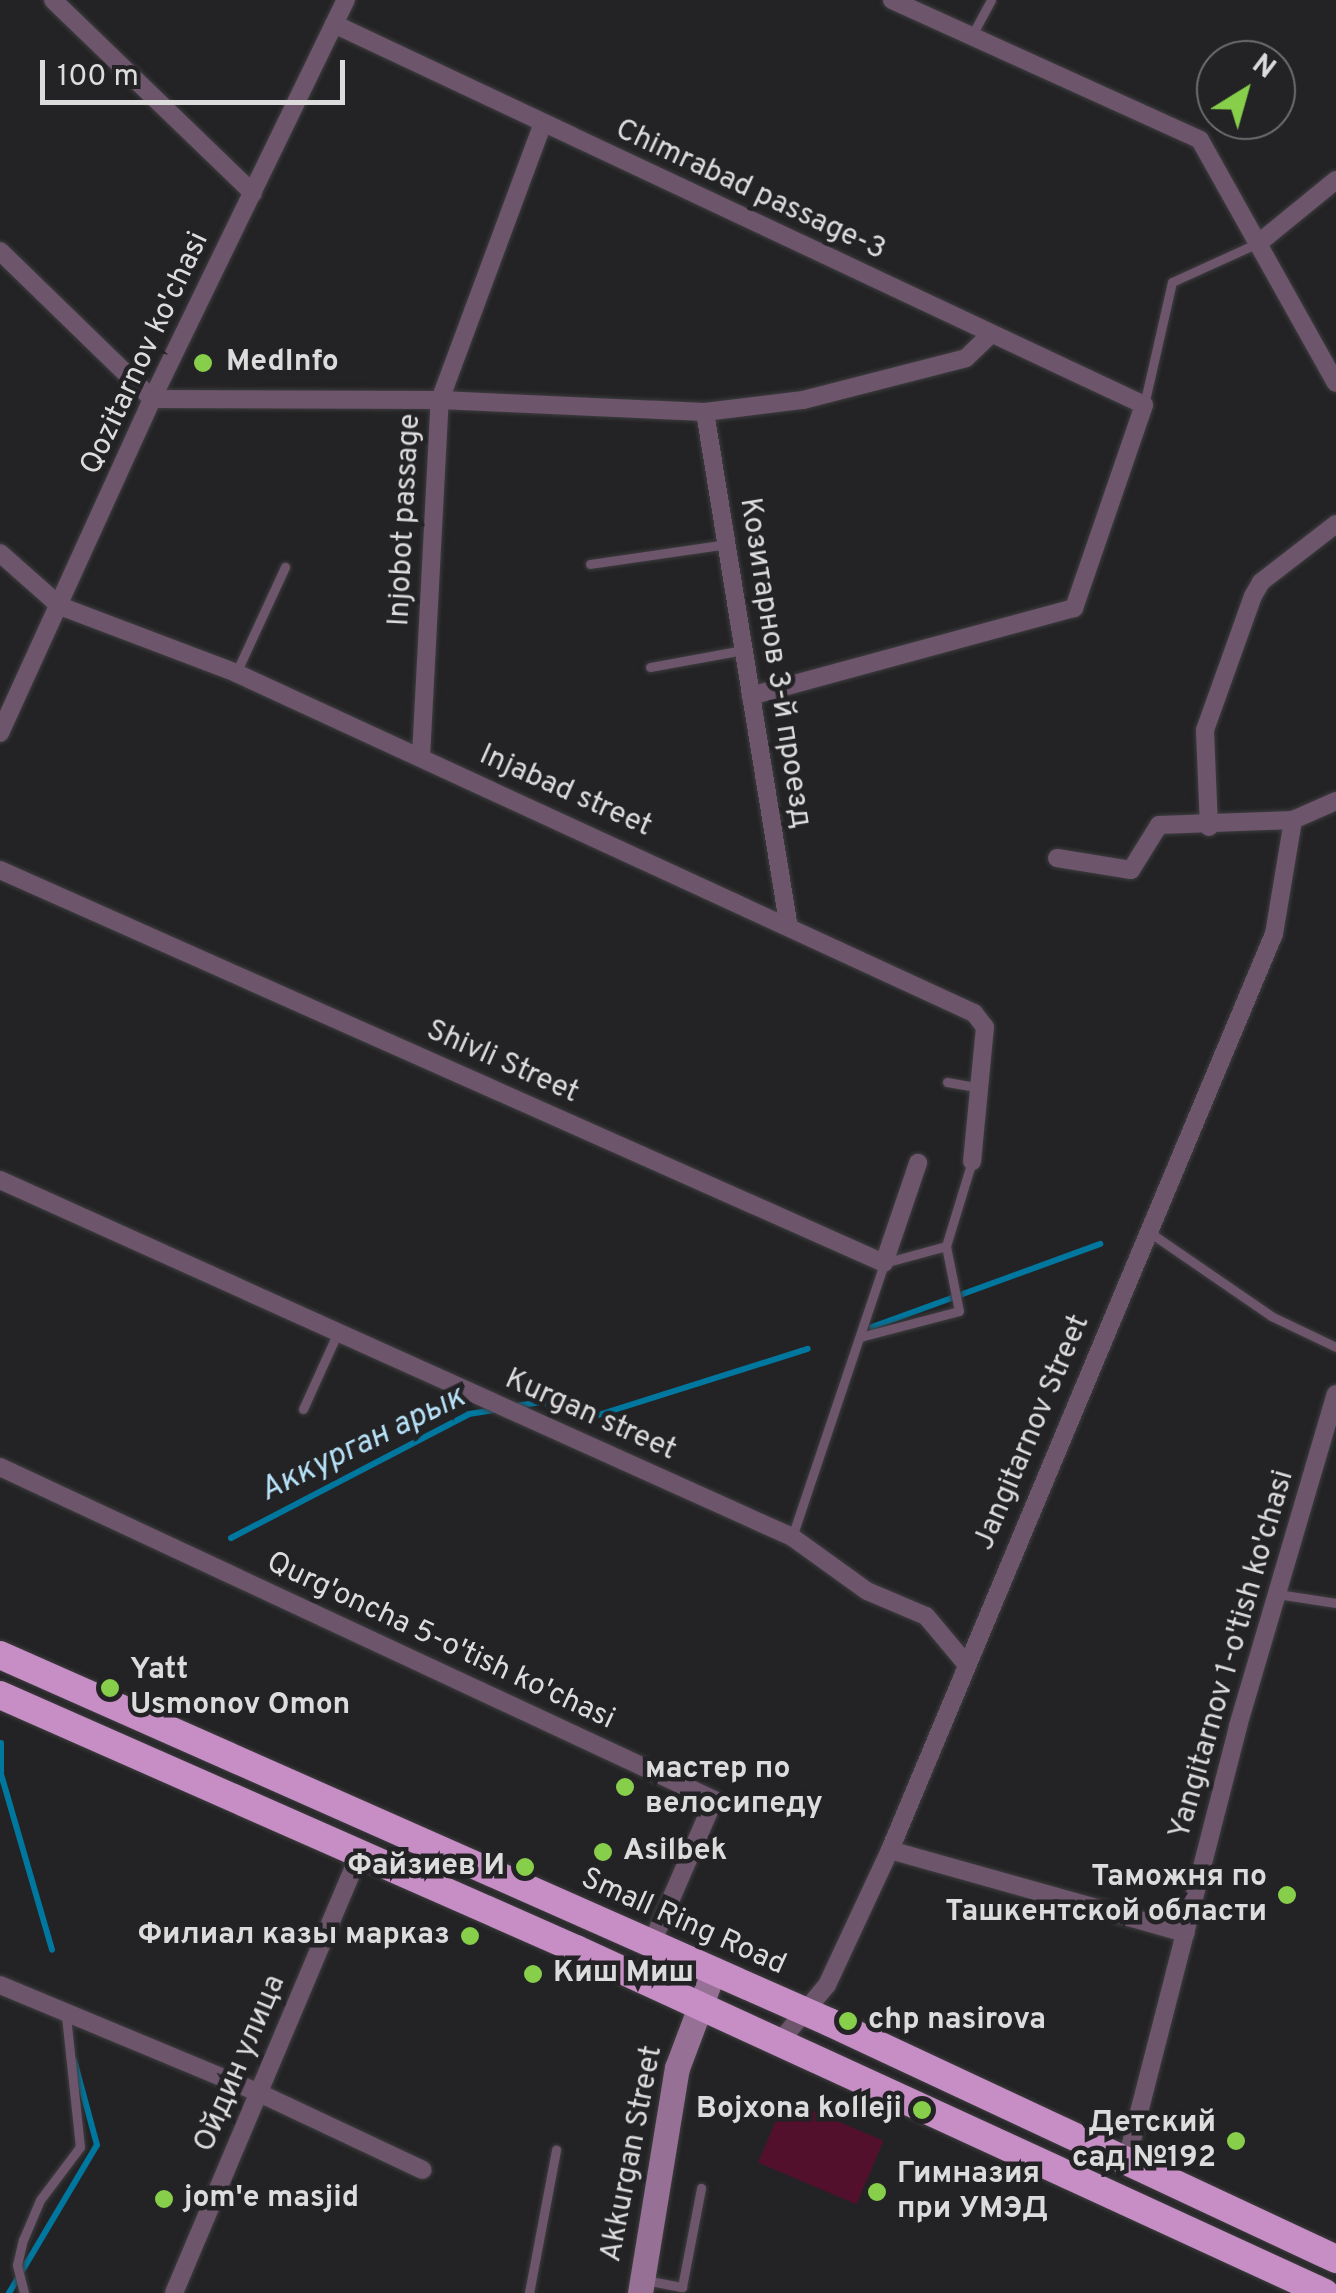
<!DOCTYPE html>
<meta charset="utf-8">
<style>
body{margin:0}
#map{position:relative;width:1336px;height:2293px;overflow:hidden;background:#232325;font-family:Overpass,sans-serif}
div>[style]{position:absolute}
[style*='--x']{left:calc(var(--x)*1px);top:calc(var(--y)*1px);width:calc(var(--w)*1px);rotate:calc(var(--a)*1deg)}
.green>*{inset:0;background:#52102c;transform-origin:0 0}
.stream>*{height:6px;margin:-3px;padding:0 3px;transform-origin:3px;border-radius:3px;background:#00779f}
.roads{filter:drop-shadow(0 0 2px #3d3d3f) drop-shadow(0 0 2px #3d3d3f)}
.service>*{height:9px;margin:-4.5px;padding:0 4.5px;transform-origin:4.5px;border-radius:4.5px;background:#6d556c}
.minor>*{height:18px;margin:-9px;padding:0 9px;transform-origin:9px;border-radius:9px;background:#6d556c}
.secondary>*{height:25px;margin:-12.5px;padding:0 12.5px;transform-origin:12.5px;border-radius:12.5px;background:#977096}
.trunk>*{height:28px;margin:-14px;padding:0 14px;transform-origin:14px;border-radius:14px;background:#c68ec4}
.dots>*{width:28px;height:28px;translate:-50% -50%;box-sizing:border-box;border:5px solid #232325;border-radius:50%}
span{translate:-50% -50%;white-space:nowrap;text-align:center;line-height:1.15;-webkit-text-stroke:9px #232325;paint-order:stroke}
.street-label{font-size:30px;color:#dcdcdd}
.poi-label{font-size:30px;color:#dcdcdd;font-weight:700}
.left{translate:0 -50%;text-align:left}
.right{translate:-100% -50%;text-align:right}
.water-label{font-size:32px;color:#b7e2f9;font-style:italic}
.north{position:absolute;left:1196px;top:40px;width:100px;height:100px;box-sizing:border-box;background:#232325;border:2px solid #6d6d6f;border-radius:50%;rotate:37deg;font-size:28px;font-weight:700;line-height:40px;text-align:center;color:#dcdcdd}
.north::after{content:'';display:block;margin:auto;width:35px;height:45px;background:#87cf4b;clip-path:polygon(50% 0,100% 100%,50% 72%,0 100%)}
.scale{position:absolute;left:40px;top:60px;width:305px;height:45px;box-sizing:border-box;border:5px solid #dcdcdd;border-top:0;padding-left:12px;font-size:30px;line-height:35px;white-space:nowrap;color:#dcdcdd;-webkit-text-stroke:8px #232325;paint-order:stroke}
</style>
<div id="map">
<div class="green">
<div style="left:785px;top:2099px;width:107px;height:69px;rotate:23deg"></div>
</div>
<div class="stream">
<div style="--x:872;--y:1327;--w:243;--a:-20"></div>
<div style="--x:516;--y:1406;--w:25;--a:-9"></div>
<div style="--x:541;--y:1402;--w:56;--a:14.5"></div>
<div style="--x:595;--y:1416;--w:223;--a:-17.5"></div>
<div style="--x:231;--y:1538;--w:268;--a:-27.5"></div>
<div style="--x:469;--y:1414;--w:30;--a:-9"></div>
<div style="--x:1;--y:1743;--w:31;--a:90"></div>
<div style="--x:1;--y:1774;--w:183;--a:73.8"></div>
<div style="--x:9;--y:2293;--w:172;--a:-59.3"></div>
<div style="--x:97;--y:2145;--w:88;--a:-105.1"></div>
</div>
<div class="roads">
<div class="service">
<div style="--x:971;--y:37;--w:42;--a:-61.6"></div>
<div style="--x:1144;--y:405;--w:126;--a:-77.2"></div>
<div style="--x:1172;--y:282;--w:97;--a:-24.4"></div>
<div style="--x:590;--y:564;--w:138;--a:-8.3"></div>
<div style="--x:650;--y:667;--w:96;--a:-10.3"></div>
<div style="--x:236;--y:673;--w:117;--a:-65.2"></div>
<div style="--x:947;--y:1082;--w:34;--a:10"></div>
<div style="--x:1149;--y:1232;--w:148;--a:34.5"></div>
<div style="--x:1271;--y:1316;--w:72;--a:25.5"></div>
<div style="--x:860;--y:1337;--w:102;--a:-14.7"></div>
<div style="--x:959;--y:1311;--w:66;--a:-101.3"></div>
<div style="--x:303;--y:1409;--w:85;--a:-65.6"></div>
<div style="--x:792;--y:1537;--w:289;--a:-71.4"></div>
<div style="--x:884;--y:1263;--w:64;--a:-15.3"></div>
<div style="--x:946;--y:1246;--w:89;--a:-73"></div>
<div style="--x:1277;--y:1594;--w:60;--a:8.7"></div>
<div style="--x:645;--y:2280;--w:38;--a:11"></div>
<div style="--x:682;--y:2287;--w:101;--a:-79.1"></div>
<div style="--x:24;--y:2293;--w:29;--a:-104"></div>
<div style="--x:17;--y:2265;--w:26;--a:-77"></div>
<div style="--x:23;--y:2240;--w:43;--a:-67"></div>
<div style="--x:40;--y:2200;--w:66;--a:-53"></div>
<div style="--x:80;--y:2147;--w:133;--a:-96.1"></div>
<div style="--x:529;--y:2293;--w:146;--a:-79.3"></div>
</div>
<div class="minor">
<div style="--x:53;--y:0;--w:278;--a:44"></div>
<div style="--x:892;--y:0;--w:338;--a:24.4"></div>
<div style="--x:1200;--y:140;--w:278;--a:60.8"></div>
<div style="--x:334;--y:24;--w:895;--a:25.19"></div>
<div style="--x:1144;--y:405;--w:215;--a:109"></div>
<div style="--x:1074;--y:608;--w:335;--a:164.8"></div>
<div style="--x:1260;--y:242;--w:98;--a:-39.2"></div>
<div style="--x:0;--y:251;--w:212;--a:44.2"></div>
<div style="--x:152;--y:399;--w:288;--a:0.2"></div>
<div style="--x:440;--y:400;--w:265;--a:2.6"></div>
<div style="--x:705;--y:412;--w:99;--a:-7"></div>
<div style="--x:803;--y:400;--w:168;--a:-14.4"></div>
<div style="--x:966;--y:358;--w:35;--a:-44"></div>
<div style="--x:705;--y:412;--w:517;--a:80.76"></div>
<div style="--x:0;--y:553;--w:80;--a:41.5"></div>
<div style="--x:60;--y:606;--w:188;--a:20.8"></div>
<div style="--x:236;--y:673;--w:813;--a:24.74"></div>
<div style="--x:974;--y:1013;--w:18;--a:52"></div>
<div style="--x:985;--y:1027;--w:135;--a:95.5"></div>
<div style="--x:0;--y:733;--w:367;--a:-65.5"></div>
<div style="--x:152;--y:399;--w:444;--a:-64.1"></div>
<div style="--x:421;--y:757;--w:358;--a:-87"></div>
<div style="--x:440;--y:400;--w:293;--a:-69.6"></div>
<div style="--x:1209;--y:827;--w:97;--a:-92.4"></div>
<div style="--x:1205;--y:730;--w:142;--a:-70.3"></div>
<div style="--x:1253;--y:596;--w:16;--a:-60"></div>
<div style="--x:1261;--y:582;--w:95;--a:-37.7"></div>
<div style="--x:1057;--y:858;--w:75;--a:9.2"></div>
<div style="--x:1131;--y:870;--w:53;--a:-58.1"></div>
<div style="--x:1159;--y:825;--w:134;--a:-2.1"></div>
<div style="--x:1293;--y:820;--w:47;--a:-23.8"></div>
<div style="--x:0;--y:870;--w:967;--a:23.97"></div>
<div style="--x:884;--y:1263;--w:106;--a:-71.2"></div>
<div style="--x:0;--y:1180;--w:869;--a:24.26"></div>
<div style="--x:792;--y:1537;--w:92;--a:35.8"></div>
<div style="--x:867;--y:1591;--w:64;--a:23"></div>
<div style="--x:926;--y:1616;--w:64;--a:50.1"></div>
<div style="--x:0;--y:1467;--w:788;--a:25"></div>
<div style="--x:714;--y:1800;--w:158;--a:113.5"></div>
<div style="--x:890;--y:1850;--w:307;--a:15.7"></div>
<div style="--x:0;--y:1985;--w:278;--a:22.6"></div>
<div style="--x:257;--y:2092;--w:183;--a:25.2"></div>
<div style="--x:777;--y:2045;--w:78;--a:-50.2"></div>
<div style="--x:827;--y:1985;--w:149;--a:-65"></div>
<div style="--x:890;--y:1850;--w:993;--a:-67.26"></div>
<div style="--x:1274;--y:934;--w:116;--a:-80.5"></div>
<div style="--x:1126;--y:2163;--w:451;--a:-75.6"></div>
<div style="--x:1238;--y:1726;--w:346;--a:-73.6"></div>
<div style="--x:174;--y:2293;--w:475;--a:-67.1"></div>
</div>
<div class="secondary">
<div style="--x:640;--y:2293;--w:228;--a:-80.7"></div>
<div style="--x:677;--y:2068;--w:103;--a:-69.4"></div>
</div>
<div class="trunk">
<div style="--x:0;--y:1655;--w:907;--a:23.88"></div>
<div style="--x:829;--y:2022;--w:560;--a:25.05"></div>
<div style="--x:0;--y:1695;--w:630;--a:23.8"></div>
<div style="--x:576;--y:1949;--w:824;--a:24.67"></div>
</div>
</div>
<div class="dots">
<div style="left:203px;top:363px;background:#87cf4b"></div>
<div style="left:110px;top:1688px;background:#87cf4b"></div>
<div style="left:625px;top:1787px;background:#87cf4b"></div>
<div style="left:603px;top:1852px;background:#87cf4b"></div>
<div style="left:525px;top:1867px;background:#87cf4b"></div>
<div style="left:1287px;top:1895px;background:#87cf4b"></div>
<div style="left:470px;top:1936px;background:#87cf4b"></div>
<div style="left:533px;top:1974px;background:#87cf4b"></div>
<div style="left:848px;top:2021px;background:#87cf4b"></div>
<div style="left:922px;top:2110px;background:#87cf4b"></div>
<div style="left:1236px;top:2141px;background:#87cf4b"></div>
<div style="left:877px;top:2192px;background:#87cf4b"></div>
<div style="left:164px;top:2199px;background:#87cf4b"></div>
</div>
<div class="street-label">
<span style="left:750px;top:191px;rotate:25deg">Chimrаbаd passage-3</span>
<span style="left:146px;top:354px;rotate:-65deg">Qozitarnov ko'chasi</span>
<span style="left:406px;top:520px;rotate:-87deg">Injobot passage</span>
<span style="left:774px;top:663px;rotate:81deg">Козитарнов 3-й проезд</span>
<span style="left:565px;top:792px;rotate:24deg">Injаbаd street</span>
<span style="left:502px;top:1063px;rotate:24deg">Shivli Street</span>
<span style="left:590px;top:1416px;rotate:24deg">Kurgan street</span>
<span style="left:1033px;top:1433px;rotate:-67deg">Jangitarnov Street</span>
<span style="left:440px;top:1642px;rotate:25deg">Qurg'oncha 5-o'tish ko'chasi</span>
<span style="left:1233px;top:1655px;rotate:-74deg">Yangitarnov 1-o'tish ko'chasi</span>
<span style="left:683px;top:1923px;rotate:24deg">Small Ring Road</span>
<span style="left:241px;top:2064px;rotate:-67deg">Ойдин улица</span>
<span style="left:633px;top:2154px;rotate:-79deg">Akkurgan Street</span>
</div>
<div class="poi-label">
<span class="left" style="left:226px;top:363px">MedInfo</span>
<span class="left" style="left:130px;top:1688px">Yatt<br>Usmonov Omon</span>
<span class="left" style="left:645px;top:1787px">мастер по<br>велосипеду</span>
<span class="left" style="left:623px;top:1852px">Asilbek</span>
<span class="right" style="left:505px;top:1867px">Файзиев И</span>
<span class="right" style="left:1267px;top:1895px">Таможня по<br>Ташкентской области</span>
<span class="right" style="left:450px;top:1936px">Филиал казы марказ</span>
<span class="left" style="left:553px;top:1974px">Киш Миш</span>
<span class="left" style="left:868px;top:2021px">chp nasirova</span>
<span class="right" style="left:902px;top:2110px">Bojxona kolleji</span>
<span class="right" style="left:1216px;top:2141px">Детский<br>сад №192</span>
<span class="left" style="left:897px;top:2192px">Гимназия<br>при УМЭД</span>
<span class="left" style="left:184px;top:2199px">jom'e masjid</span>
</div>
<div class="water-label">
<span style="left:363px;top:1445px;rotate:-26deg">Аккурган арык</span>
</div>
<div class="north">N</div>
<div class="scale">100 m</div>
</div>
